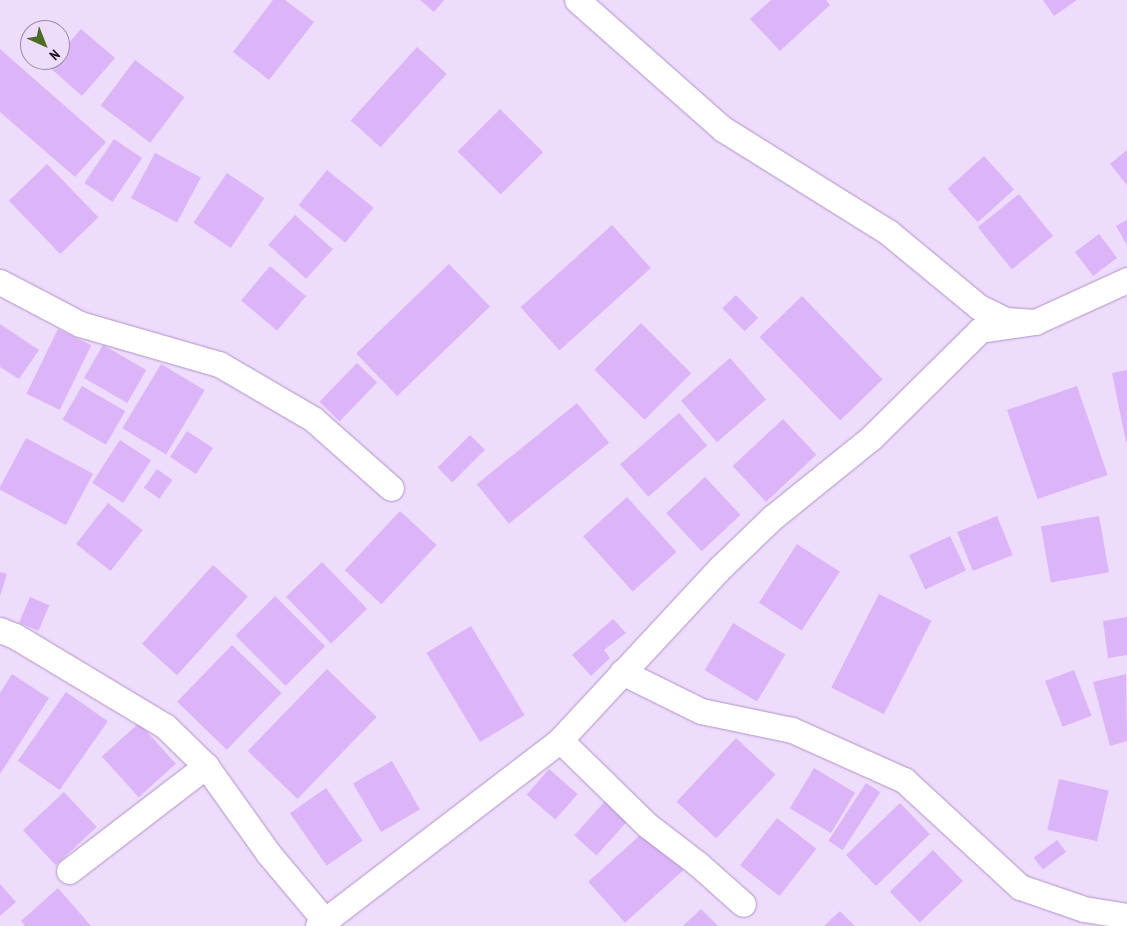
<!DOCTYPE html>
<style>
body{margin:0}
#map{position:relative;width:1127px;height:926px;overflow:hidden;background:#eedcfd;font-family:"PT Sans Narrow",sans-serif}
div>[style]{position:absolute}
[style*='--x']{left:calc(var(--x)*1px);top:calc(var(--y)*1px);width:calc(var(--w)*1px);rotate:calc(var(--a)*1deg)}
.building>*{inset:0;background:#dbb5f8;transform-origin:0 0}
.roads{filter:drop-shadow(0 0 1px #af92c5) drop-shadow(0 0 1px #af92c5)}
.street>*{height:25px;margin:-12.5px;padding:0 12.5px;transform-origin:12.5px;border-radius:12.5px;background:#fff}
span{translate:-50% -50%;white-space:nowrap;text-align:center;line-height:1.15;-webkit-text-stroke:4px #eedcfd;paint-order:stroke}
.north{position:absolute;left:20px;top:20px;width:50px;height:50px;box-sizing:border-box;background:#eedcfd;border:1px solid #9889a4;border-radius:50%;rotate:136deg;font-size:14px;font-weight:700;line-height:20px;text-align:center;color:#180d1f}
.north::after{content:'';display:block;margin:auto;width:18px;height:22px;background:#4c6c23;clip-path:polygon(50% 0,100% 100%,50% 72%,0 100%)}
</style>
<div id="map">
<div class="building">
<div style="clip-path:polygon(273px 0,285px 0,314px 22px,269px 80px,233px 52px)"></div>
<div style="clip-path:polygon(420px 0,444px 0,434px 12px)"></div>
<div style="clip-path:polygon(771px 0,826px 0,830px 5px,780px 51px,750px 19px)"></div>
<div style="clip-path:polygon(1043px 0,1077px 0,1054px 16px)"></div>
<div style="clip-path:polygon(81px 29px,115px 58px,82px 96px,48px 66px,54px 60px,60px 60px,60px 53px)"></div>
<div style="left:417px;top:47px;width:40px;height:99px;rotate:42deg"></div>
<div style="clip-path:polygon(0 49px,106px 142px,75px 177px,0 112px)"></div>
<div style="left:135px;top:60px;width:62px;height:57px;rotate:37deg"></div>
<div style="left:500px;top:109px;width:61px;height:60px;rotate:45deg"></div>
<div style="left:114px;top:139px;width:34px;height:53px;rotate:34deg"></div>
<div style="clip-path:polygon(1127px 150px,1127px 185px,1110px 164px)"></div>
<div style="left:155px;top:153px;width:52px;height:51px;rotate:28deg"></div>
<div style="left:984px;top:156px;width:45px;height:49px;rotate:48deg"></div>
<div style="left:47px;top:164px;width:74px;height:53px;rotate:46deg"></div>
<div style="left:327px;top:170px;width:60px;height:45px;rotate:39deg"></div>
<div style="left:227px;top:173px;width:45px;height:60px;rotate:34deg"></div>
<div style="left:1019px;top:194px;width:54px;height:53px;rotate:51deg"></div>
<div style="left:295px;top:215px;width:51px;height:40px;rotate:42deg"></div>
<div style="clip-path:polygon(1127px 220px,1127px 245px,1116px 226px)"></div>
<div style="left:612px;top:225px;width:58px;height:123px;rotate:48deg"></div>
<div style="left:1099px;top:234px;width:30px;height:30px;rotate:53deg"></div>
<div style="left:449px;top:264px;width:59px;height:129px;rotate:46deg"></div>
<div style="left:270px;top:266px;width:47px;height:45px;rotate:40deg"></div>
<div style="left:736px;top:295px;width:32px;height:19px;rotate:46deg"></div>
<div style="left:802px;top:296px;width:116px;height:59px;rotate:46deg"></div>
<div style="left:641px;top:323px;width:71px;height:66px;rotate:45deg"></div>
<div style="clip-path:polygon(0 324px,39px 350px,19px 379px,0 367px)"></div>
<div style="left:58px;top:329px;width:37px;height:72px;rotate:26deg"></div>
<div style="left:103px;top:345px;width:50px;height:38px;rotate:30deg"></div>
<div style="left:730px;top:358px;width:55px;height:65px;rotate:49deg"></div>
<div style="left:357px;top:363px;width:28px;height:54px;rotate:44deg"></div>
<div style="left:161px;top:364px;width:51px;height:75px;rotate:31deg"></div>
<div style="clip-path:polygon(1127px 370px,1127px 442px,1126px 442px,1112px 373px)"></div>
<div style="left:82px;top:386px;width:50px;height:39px;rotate:30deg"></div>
<div style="left:1077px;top:386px;width:94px;height:74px;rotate:71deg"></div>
<div style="left:577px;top:403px;width:51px;height:129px;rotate:51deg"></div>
<div style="left:679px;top:413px;width:43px;height:78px;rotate:49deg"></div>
<div style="left:783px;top:419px;width:49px;height:69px;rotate:47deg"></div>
<div style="left:187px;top:431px;width:31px;height:31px;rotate:33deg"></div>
<div style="left:470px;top:435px;width:21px;height:46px;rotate:45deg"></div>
<div style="left:26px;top:438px;width:76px;height:58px;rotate:28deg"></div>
<div style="left:120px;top:440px;width:37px;height:51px;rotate:33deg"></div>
<div style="left:157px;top:469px;width:19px;height:23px;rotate:35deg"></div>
<div style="left:705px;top:477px;width:52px;height:53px;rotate:47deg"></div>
<div style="left:627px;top:497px;width:74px;height:59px;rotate:48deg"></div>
<div style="left:108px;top:503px;width:44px;height:52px;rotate:38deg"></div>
<div style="left:400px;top:511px;width:50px;height:81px;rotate:43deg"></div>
<div style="left:997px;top:516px;width:42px;height:43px;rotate:68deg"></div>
<div style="left:1099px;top:516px;width:57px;height:59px;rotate:80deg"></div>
<div style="left:950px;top:536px;width:38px;height:45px;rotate:65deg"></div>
<div style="left:797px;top:544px;width:51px;height:70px;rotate:33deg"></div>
<div style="left:322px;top:562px;width:65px;height:50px;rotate:46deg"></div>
<div style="left:213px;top:565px;width:47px;height:106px;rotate:42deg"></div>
<div style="clip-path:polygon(0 572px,7px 574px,0 596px)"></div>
<div style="left:879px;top:594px;width:59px;height:105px;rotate:27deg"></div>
<div style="left:275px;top:596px;width:71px;height:56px;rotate:45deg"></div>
<div style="left:30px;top:597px;width:21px;height:28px;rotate:23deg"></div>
<div style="clip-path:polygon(1127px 617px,1127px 655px,1108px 658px,1103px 621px)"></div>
<div style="clip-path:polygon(613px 619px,626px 633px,604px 650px,610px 658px,591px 676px,572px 655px)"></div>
<div style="left:733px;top:623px;width:61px;height:55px;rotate:31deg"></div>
<div style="left:471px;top:626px;width:104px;height:52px;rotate:59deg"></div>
<div style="left:232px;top:645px;width:69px;height:79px;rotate:44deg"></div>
<div style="left:327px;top:669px;width:69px;height:114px;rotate:44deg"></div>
<div style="left:1074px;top:670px;width:49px;height:31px;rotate:69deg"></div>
<div style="clip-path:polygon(12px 674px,49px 698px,0 774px,0 693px)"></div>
<div style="clip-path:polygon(1126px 674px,1127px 741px,1110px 746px,1093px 682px)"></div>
<div style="left:66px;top:692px;width:51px;height:84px;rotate:35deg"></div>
<div style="left:139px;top:723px;width:55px;height:50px;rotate:48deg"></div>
<div style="left:736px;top:738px;width:54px;height:87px;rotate:43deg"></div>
<div style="left:392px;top:761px;width:56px;height:45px;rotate:60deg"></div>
<div style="left:814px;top:768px;width:48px;height:47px;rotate:31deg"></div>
<div style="left:549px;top:769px;width:38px;height:34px;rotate:41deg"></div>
<div style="left:1059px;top:779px;width:51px;height:52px;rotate:13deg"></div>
<div style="left:866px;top:783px;width:17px;height:69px;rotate:33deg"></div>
<div style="left:326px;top:788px;width:64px;height:44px;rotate:55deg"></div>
<div style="left:64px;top:792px;width:48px;height:56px;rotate:47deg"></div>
<div style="left:607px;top:799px;width:30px;height:49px;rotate:42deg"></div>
<div style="left:900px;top:803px;width:43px;height:75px;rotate:46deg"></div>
<div style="left:777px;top:818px;width:50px;height:60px;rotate:38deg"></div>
<div style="left:647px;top:829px;width:55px;height:79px;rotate:48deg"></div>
<div style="left:1057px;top:840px;width:15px;height:29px;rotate:53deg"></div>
<div style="left:933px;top:850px;width:43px;height:60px;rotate:46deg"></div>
<div style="clip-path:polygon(0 884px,16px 902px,0 916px)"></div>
<div style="clip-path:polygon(58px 888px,91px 926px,25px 926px,21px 921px)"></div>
<div style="clip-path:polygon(701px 909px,718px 926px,683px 926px)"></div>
<div style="clip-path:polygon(840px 911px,855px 926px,824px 926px)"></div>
</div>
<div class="roads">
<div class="street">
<div style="--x:577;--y:0;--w:195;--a:41.5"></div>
<div style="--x:723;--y:129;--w:195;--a:32"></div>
<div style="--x:888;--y:232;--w:118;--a:39.5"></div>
<div style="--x:979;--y:307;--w:30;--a:26"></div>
<div style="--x:1006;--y:320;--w:29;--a:4"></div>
<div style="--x:1035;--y:322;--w:101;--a:-24.5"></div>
<div style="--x:0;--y:282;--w:90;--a:27.7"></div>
<div style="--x:80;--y:324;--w:145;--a:16.1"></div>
<div style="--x:219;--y:364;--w:109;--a:30.3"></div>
<div style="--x:313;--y:419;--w:104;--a:41.5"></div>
<div style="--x:0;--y:630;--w:16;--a:22"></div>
<div style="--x:15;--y:636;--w:175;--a:31"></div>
<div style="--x:165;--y:726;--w:57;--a:44.3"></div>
<div style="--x:206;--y:766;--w:107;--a:54.5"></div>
<div style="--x:268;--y:853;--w:89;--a:50"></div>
<div style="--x:622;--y:672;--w:88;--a:26.3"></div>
<div style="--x:701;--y:711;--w:93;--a:11.8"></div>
<div style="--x:792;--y:730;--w:123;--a:24.1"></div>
<div style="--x:904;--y:780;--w:158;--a:42.7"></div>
<div style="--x:1020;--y:887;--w:68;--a:19"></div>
<div style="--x:1084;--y:909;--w:44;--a:9.2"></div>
<div style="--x:560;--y:740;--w:122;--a:44.3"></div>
<div style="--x:647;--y:825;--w:64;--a:37.4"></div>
<div style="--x:698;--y:864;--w:60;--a:41.6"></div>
<div style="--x:69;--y:871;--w:173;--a:-37.5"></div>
<div style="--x:318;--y:926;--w:305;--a:-37.5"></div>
<div style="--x:560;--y:740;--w:236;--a:-47.1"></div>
<div style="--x:721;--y:567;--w:72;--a:-43.9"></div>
<div style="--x:773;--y:517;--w:126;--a:-38.9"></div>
<div style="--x:871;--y:438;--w:153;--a:-44.7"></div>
<div style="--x:980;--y:330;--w:56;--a:-8.3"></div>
</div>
</div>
<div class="north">N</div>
</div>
